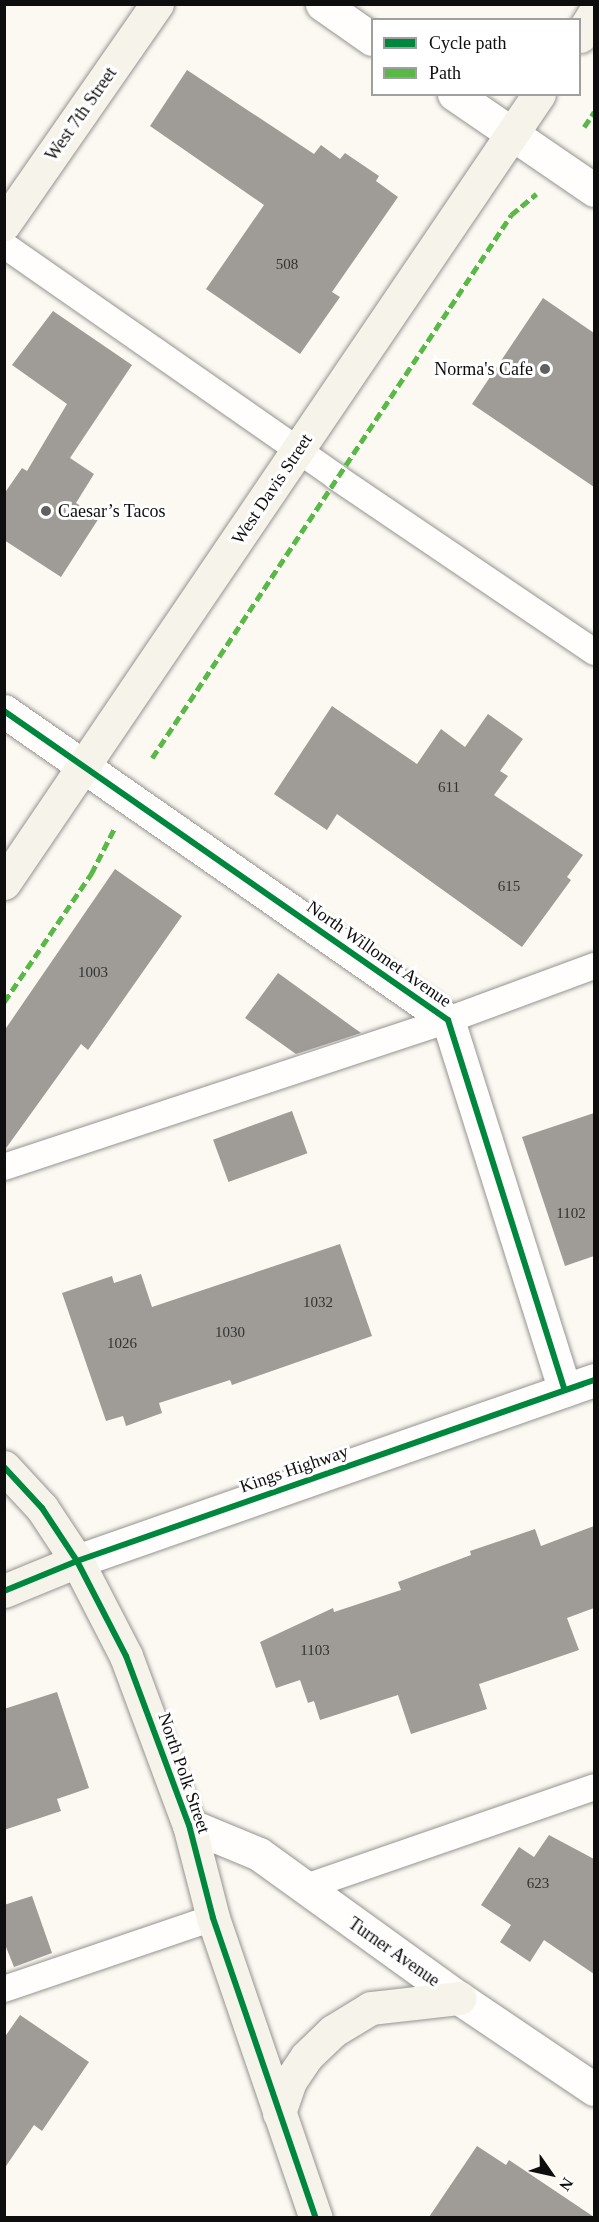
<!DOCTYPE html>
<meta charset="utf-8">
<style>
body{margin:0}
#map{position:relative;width:599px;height:2222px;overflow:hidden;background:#fcf9f2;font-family:"Times New Roman",serif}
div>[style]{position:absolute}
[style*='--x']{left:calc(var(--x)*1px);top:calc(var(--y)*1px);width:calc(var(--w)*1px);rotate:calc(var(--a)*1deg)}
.building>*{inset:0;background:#9f9c98;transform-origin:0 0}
.roads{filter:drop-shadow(0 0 2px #959491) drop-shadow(0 0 2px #959491)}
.lane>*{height:26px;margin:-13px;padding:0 13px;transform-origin:13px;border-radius:13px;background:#fffefd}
.street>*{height:33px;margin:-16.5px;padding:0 16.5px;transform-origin:16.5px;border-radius:16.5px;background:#fffefd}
.secondary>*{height:33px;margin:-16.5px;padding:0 16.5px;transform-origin:16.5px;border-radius:16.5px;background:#f5f3ea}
.quiet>*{height:4.5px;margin-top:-2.25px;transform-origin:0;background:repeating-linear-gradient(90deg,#58b947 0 9px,transparent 0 13.5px)}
.cycleway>*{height:6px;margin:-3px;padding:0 3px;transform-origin:3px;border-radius:3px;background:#00873e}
.dots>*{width:16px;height:16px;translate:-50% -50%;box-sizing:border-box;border:3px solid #fff;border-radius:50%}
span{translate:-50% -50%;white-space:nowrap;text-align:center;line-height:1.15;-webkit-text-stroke:6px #fff;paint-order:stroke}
.number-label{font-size:15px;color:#323230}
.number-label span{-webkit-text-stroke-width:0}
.street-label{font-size:18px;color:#0e0e0e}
.poi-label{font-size:18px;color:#0e0e0e}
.right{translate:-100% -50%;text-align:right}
.left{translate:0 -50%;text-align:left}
.frame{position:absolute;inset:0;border:6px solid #0e0e0e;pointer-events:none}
.legend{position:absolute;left:371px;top:18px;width:210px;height:78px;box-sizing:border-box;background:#fff;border:2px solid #9f9f9f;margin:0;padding:8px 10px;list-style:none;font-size:18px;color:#0e0e0e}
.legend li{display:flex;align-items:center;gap:12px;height:30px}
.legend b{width:30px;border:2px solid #9f9f9f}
.north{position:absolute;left:521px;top:2144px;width:60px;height:60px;-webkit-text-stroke:4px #fff;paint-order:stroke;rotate:124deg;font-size:16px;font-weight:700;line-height:24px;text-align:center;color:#0e0e0e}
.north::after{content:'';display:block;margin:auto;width:21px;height:27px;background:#0e0e0e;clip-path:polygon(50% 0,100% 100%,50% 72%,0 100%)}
</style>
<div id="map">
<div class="building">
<div style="clip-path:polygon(187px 70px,314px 154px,321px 145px,340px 159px,345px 153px,379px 176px,376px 181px,398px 197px,332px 292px,340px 297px,300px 354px,206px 289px,264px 205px,150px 126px)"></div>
<div style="clip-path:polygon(543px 298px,594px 333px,594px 487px,472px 404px)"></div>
<div style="clip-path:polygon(53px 311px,132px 365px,70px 458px,94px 474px,76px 503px,99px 518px,61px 577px,4px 540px,4px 494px,22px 468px,27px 471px,67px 404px,12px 365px)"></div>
<div style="clip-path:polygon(332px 706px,417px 764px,441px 729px,465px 747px,488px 714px,523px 739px,500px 771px,508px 776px,494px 795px,583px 855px,567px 877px,571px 880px,522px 947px,337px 814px,327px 830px,274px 794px)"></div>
<div style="clip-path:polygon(115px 869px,182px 916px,88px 1050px,81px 1044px,4px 1151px,4px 1031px)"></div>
<div style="clip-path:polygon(278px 973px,361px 1033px,296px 1054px,245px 1018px)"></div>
<div style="left:292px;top:1111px;width:45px;height:84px;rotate:70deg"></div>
<div style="clip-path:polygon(594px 1113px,594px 1256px,565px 1266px,522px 1137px)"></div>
<div style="clip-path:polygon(340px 1244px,372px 1336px,232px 1385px,230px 1380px,159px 1403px,162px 1413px,126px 1426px,123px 1416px,106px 1421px,62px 1293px,112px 1276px,114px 1283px,141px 1274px,152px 1307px)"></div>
<div style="clip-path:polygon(594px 1526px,594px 1608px,567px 1618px,579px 1650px,479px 1684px,487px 1709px,411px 1734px,398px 1695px,320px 1720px,314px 1701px,308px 1703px,300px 1680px,276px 1688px,260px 1642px,333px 1608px,334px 1612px,401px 1590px,398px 1582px,471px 1555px,470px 1551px,535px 1529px,541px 1546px)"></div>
<div style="clip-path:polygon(57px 1692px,89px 1788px,57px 1799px,61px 1811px,4px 1830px,4px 1709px)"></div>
<div style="clip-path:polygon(549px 1835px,594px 1859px,594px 1974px,544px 1940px,530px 1962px,500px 1942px,511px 1925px,481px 1905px,519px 1847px,534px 1857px)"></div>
<div style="clip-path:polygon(32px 1896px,52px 1953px,14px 1967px,4px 1942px,4px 1905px)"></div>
<div style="clip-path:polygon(20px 2015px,89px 2062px,42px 2131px,34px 2125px,4px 2169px,4px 2038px)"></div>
<div style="clip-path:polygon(477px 2146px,506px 2165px,509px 2160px,594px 2217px,429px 2217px)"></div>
</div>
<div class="roads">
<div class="lane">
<div style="--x:4;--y:245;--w:405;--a:34.9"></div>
<div style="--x:336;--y:477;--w:312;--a:34.1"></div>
<div style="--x:4;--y:1167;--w:468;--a:-18.3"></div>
<div style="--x:448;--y:1020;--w:156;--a:-20.3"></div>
<div style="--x:303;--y:1888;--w:308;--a:-19.1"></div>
<div style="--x:4;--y:1989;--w:221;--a:-18.8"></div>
</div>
<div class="street">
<div style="--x:322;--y:4;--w:61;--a:35"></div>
<div style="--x:454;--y:94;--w:170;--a:34.4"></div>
<div style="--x:4;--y:711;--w:541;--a:34.84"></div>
<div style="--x:448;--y:1020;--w:388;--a:72.5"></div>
<div style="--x:77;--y:1561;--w:548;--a:-19.29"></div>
<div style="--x:189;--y:1825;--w:76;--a:22.5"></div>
<div style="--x:259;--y:1854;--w:246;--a:35.8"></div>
<div style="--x:459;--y:1998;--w:163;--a:34"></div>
</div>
<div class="secondary">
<div style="--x:580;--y:36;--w:26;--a:-58"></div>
<div style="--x:4;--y:224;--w:268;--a:-55.2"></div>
<div style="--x:4;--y:883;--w:953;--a:-55.86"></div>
<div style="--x:4;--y:1467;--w:56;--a:47.2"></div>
<div style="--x:42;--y:1508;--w:64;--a:56.6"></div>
<div style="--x:77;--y:1561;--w:107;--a:62.7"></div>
<div style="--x:126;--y:1656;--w:180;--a:69.6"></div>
<div style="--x:189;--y:1825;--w:96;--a:75.5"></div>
<div style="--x:213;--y:1918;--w:317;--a:71.1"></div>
<div style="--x:4;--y:1591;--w:79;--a:-22.3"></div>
<div style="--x:279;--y:2113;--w:34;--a:-71"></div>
<div style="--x:290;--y:2081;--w:29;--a:-56"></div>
<div style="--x:306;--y:2057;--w:37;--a:-44"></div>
<div style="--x:333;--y:2031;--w:44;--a:-31.2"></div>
<div style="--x:371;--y:2008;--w:89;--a:-6.5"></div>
</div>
</div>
<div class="quiet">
<div style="--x:584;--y:127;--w:18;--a:-56"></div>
<div style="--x:152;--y:758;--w:651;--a:-56.53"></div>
<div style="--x:511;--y:215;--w:33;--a:-40"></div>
<div style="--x:4;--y:1002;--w:155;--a:-55.8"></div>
<div style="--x:91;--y:874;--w:53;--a:-62.9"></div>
</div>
<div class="cycleway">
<div style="--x:4;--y:711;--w:541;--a:34.84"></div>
<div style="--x:448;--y:1020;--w:388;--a:72.5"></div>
<div style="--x:4;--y:1467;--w:56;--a:47.2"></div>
<div style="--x:42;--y:1508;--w:64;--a:56.6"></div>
<div style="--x:77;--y:1561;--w:107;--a:62.7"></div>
<div style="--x:126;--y:1656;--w:180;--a:69.6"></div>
<div style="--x:189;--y:1825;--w:96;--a:75.5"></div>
<div style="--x:213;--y:1918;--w:317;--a:71.1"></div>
<div style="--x:4;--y:1591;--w:79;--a:-22.3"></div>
<div style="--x:77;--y:1561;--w:548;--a:-19.29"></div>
</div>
<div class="dots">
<div style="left:545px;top:369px;background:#61605e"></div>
<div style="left:46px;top:511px;background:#61605e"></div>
</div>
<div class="number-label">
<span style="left:287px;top:265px">508</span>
<span style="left:449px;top:788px">611</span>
<span style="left:509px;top:887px">615</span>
<span style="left:93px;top:973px">1003</span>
<span style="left:571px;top:1214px">1102</span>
<span style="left:318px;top:1303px">1032</span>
<span style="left:230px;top:1333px">1030</span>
<span style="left:122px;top:1344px">1026</span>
<span style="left:315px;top:1651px">1103</span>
<span style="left:538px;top:1884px">623</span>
</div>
<div class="street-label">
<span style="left:81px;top:114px;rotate:-55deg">West 7th Street</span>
<span style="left:272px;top:489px;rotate:-56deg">West Davis Street</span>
<span style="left:379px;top:954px;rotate:35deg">North Willomet Avenue</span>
<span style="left:294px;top:1469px;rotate:-19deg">Kings Highway</span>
<span style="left:184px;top:1773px;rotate:71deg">North Polk Street</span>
<span style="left:394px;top:1952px;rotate:35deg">Turner Avenue</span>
</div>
<div class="poi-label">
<span class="right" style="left:533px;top:369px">Norma's Cafe</span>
<span class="left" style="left:58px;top:511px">Caesar’s Tacos</span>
</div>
<div class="frame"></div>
<ul class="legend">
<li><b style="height:8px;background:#00873e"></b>Cycle path</li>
<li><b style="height:8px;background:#58b947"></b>Path</li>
</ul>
<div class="north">N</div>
</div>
